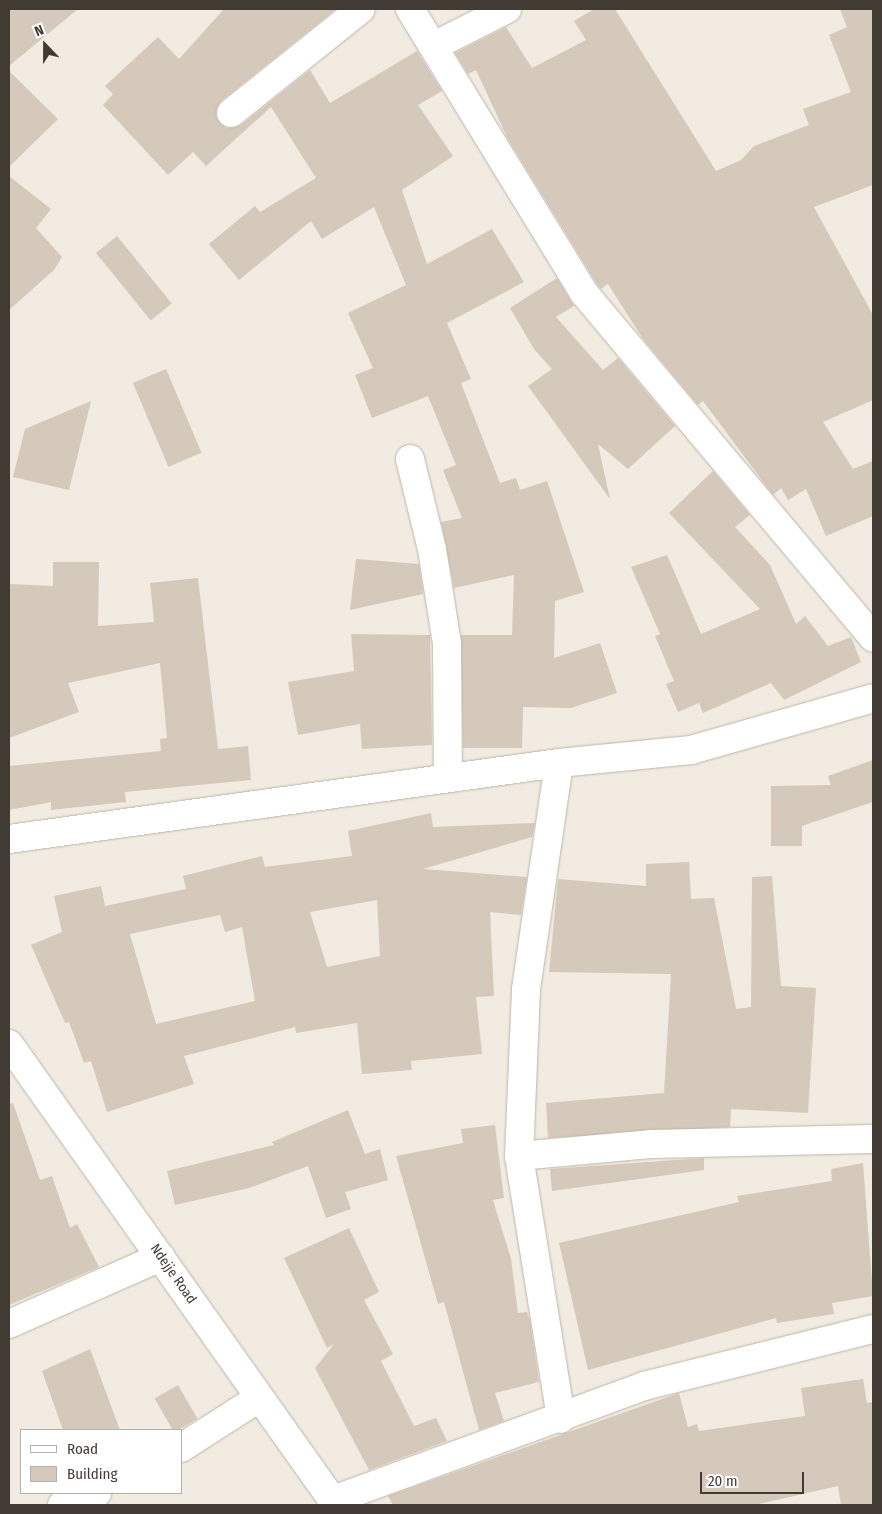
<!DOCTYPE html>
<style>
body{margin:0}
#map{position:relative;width:882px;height:1514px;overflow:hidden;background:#f1ebe2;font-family:"Fira Sans Condensed",sans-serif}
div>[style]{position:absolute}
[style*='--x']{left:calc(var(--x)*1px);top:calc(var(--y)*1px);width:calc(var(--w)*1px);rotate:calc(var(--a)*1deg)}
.building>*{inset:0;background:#d5c9bb;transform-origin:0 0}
.roads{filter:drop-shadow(0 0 1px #beb5a8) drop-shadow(0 0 1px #beb5a8)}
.minor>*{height:28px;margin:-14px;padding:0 14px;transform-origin:14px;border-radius:14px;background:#fff}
span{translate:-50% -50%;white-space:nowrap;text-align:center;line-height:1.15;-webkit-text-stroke:4.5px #fff;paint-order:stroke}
.street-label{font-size:14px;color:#423b33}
.frame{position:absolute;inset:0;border:10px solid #423b33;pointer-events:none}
.legend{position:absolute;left:20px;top:1429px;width:162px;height:65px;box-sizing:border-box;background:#fff;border:1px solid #b3b1ad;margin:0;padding:6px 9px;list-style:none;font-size:15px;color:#423b33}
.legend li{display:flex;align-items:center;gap:10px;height:25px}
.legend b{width:25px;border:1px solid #b3b1ad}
.north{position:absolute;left:20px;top:20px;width:50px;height:50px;-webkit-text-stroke:4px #fff;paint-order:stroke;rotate:338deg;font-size:14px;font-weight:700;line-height:20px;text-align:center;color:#423b33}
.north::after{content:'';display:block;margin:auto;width:18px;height:22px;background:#423b33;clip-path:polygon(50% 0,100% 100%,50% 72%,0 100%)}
.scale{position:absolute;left:700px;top:1472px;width:104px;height:22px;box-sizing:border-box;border:2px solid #423b33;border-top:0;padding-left:6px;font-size:15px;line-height:18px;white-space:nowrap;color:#423b33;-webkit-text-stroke:4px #fff;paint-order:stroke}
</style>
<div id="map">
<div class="building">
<div style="clip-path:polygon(9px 9px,78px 9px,9px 66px)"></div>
<div style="clip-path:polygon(224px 9px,336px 9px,221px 101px,216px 116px,226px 128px,241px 125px,310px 70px,330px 103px,417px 51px,442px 91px,418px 105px,453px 156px,402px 190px,427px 264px,492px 229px,524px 282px,447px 323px,471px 379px,461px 383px,500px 483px,516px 478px,520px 490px,547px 481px,584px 592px,555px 601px,554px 658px,600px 643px,617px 693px,571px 708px,523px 707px,522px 748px,463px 748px,461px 635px,512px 635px,514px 575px,454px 588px,441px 522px,462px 518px,443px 470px,456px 465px,428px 396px,372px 418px,355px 375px,373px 368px,348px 313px,406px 285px,374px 207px,322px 239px,311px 221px,239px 280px,209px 244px,255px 206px,260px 212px,316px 178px,271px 107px,206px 166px,193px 152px,168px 175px,103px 105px,113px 94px,105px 86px,158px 37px,179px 59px)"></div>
<div style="clip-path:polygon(594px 9px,615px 9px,716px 171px,741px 160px,754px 146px,809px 125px,803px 109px,851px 92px,829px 35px,847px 27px,840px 9px,873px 9px,873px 185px,814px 207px,873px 315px,873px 400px,823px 422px,853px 469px,873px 461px,873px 516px,826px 536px,806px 489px,788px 500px,781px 488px,773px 495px,703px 401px,698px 405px,643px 339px,608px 284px,601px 289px,597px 284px,508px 139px,476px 70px,468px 74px,455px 53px,506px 27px,532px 68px,586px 40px,574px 21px)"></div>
<div style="clip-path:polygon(9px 71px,58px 119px,9px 167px)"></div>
<div style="clip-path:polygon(9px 176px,51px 209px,36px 228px,62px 257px,54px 270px,9px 310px)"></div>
<div style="left:117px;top:236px;width:87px;height:27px;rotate:51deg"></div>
<div style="clip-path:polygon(557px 278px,574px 306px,556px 317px,603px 370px,618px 358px,675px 426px,628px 469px,598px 444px,610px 499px,528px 386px,552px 369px,534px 349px,510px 308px)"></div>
<div style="left:166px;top:369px;width:91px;height:36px;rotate:67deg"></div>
<div style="clip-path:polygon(91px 401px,69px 490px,13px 477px,25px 429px)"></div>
<div style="clip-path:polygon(713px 471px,750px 515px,735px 527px,770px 565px,796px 624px,805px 616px,828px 646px,851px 637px,861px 662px,784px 700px,771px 683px,703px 713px,699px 703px,678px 712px,666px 684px,674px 681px,655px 636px,660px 634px,631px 567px,667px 555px,701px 634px,760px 609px,669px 513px)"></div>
<div style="clip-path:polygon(356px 559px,419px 564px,423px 594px,350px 610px)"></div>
<div style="clip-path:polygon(53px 562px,99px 562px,98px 626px,154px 622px,150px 583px,198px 578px,218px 749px,248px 746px,251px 780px,125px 792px,126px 802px,51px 810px,51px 802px,9px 810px,9px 766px,161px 751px,160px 739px,167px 738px,160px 663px,68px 683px,79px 712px,9px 738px,9px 584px,53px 586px)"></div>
<div style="clip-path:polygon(351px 634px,430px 635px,432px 745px,362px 749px,360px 724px,298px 735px,288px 682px,354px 671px)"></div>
<div style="clip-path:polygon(873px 760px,873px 802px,802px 826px,802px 846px,771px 846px,771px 786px,831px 785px,828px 776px)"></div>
<div style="clip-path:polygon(evenodd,431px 813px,433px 827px,535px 823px,532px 837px,423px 869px,527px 877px,521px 915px,490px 912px,494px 996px,476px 997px,482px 1054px,411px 1061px,412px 1070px,362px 1074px,357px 1023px,296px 1033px,295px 1027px,184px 1056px,194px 1084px,107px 1112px,91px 1061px,84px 1063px,69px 1022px,65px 1023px,31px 945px,62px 932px,54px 896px,101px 886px,105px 906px,186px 889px,183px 876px,262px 856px,265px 867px,352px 856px,348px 831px,431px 813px,377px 900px,380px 956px,327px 967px,310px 912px,377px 900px,431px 813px,220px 915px,225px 932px,242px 927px,255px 1001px,156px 1024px,130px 934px,220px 915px)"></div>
<div style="clip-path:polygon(689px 862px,691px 899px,714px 898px,736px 1009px,751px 1007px,752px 877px,772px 876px,781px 986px,816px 988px,808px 1113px,731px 1109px,730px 1127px,548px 1138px,546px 1103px,664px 1093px,671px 974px,549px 972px,558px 879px,646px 886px,646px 864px)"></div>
<div style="clip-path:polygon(13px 1103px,40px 1180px,52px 1176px,70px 1228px,77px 1224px,99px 1267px,9px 1305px,9px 1104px)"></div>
<div style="clip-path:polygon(348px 1110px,365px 1154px,380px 1149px,388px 1180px,345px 1192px,351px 1209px,326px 1218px,308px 1166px,249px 1188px,175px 1205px,167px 1171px,274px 1145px,272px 1142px)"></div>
<div style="clip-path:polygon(495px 1125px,504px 1198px,493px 1200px,511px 1259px,518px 1313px,527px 1312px,530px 1321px,539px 1382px,495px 1393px,504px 1421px,479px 1430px,444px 1302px,438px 1304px,396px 1156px,463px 1143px,461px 1129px)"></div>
<div style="clip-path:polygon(704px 1158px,704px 1170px,552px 1191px,550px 1169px)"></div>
<div style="clip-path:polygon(863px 1163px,873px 1296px,832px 1303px,834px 1314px,777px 1323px,776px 1318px,588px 1370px,559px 1243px,739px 1202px,737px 1196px,832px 1181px,831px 1169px)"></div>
<div style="clip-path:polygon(349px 1228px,379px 1292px,364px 1300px,393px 1354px,381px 1361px,414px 1426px,436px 1418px,447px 1441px,369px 1470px,315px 1368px,334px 1344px,327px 1348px,284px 1258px)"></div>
<div style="clip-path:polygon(90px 1349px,120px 1430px,63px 1430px,42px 1371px)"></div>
<div style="clip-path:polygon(863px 1379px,867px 1403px,873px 1402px,873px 1505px,841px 1505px,838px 1486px,754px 1505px,393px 1505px,388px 1496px,679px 1393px,688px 1427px,697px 1424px,699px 1431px,805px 1416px,801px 1388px)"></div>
<div style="left:178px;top:1385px;width:39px;height:27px;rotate:60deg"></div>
</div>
<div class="roads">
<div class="minor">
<div style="--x:410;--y:9;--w:333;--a:58.5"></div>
<div style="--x:584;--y:293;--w:450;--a:50"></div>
<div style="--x:434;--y:46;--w:82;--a:-26.9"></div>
<div style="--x:231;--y:113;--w:166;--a:-38.7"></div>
<div style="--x:410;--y:459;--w:93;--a:76.3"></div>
<div style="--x:432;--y:549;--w:96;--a:81"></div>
<div style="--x:447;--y:644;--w:134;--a:89.6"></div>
<div style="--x:559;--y:763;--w:229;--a:98.3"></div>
<div style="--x:526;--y:990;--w:166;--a:92.4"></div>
<div style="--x:519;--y:1156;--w:266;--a:80.9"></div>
<div style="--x:9;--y:839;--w:555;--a:-7.87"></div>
<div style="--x:559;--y:763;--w:133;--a:-5.6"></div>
<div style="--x:691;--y:750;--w:189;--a:-15.9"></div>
<div style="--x:9;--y:1044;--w:565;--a:54.65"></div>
<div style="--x:519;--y:1156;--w:134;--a:-5.2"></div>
<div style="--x:652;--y:1144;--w:221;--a:-1.3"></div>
<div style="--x:9;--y:1324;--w:166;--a:-23.8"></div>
<div style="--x:181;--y:1448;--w:93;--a:-32.7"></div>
<div style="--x:333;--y:1500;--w:331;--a:-20.1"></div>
<div style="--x:644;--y:1386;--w:236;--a:-14"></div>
<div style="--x:62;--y:1505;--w:37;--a:-19"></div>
</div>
</div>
<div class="street-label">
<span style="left:173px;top:1274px;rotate:55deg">Ndejje Road</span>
</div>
<div class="frame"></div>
<ul class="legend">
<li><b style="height:6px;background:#fff"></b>Road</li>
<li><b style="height:14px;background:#d5c9bb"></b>Building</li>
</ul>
<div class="north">N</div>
<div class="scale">20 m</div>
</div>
